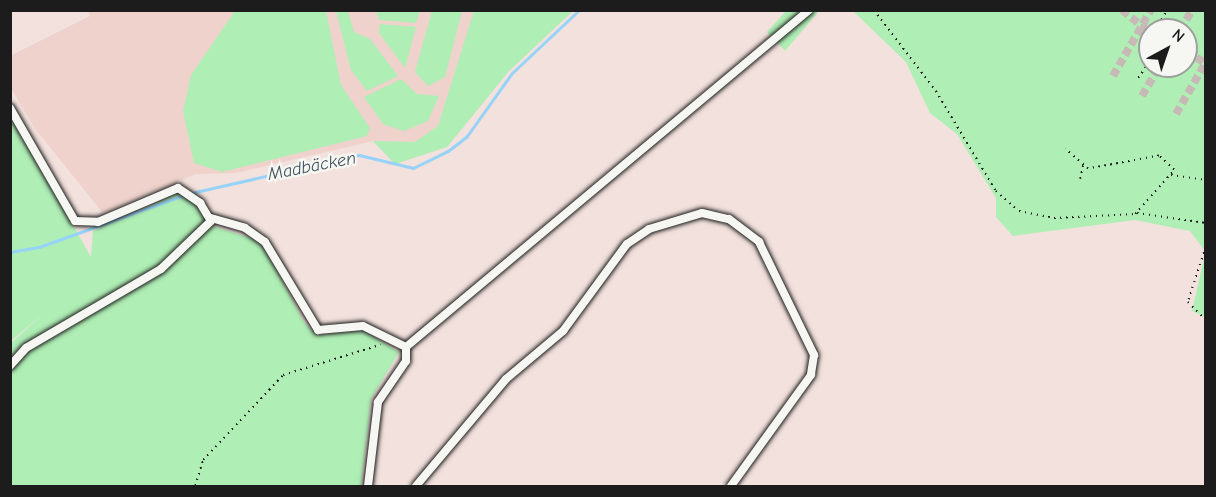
<!DOCTYPE html>
<meta charset="utf-8">
<style>
body{margin:0}
#map{position:relative;width:1216px;height:497px;overflow:hidden;background:#f2e1dc;font-family:"Comic Neue",sans-serif}
div>[style]{position:absolute}
[style*='--x']{left:calc(var(--x)*1px);top:calc(var(--y)*1px);width:calc(var(--w)*1px);rotate:calc(var(--a)*1deg)}
.built>*{inset:0;background:#efd2cc}
.green>*{inset:0;background:#afeeb5}
.stream>*{height:3px;margin:-1.5px;padding:0 1.5px;transform-origin:1.5px;border-radius:1.5px;background:#97d3f8}
.street-tunnel>*{height:8px;margin-top:-4px;transform-origin:0;background:repeating-linear-gradient(90deg,#c7bab6 0 8px,transparent 0 12px)}
.path>*{height:1.5px;margin-top:-0.75px;transform-origin:0;background:repeating-linear-gradient(90deg,#1c1c1c 0 1.5px,transparent 0 6px)}
.roads{filter:drop-shadow(0 0 2px #1c1c1c) drop-shadow(0 0 2px #1c1c1c)}
.street>*{height:8px;margin:-4px;padding:0 4px;transform-origin:4px;border-radius:4px;background:#f6f6f2}
span{translate:-50% -50%;white-space:nowrap;text-align:center;line-height:1.15;-webkit-text-stroke:5px #f6f6f2;paint-order:stroke}
.water-label{font-size:18px;color:#41535e;font-style:italic}
.frame{position:absolute;inset:0;border:12px solid #1c1c1c;pointer-events:none}
.north{position:absolute;left:1138px;top:18px;width:60px;height:60px;box-sizing:border-box;background:#f6f6f2;border:2px solid #9f9f9c;border-radius:50%;rotate:40deg;font-size:16px;font-weight:700;line-height:24px;text-align:center;color:#1c1c1c}
.north::after{content:'';display:block;margin:auto;width:21px;height:27px;background:#1c1c1c;clip-path:polygon(50% 0,100% 100%,50% 72%,0 100%)}
</style>
<div id="map">
<div class="built">
<div style="clip-path:polygon(88px 11px,573px 11px,509px 71px,447px 147px,395px 164px,373px 141px,236px 173px,196px 174px,103px 213px,36px 130px,11px 88px,10px 56px,90px 16px)"></div>
</div>
<div class="green">
<div style="clip-path:polygon(235px 11px,326px 11px,341px 85px,370px 128px,367px 136px,222px 172px,194px 163px,183px 111px,191px 75px)"></div>
<div style="clip-path:polygon(336px 11px,348px 11px,354px 32px,370px 39px,398px 76px,367px 91px,351px 70px)"></div>
<div style="clip-path:polygon(376px 11px,420px 11px,416px 23px,379px 20px)"></div>
<div style="clip-path:polygon(432px 11px,462px 11px,445px 77px,428px 86px,415px 72px)"></div>
<div style="clip-path:polygon(474px 11px,573px 11px,509px 71px,447px 147px,395px 164px,373px 141px,415px 142px,438px 126px)"></div>
<div style="clip-path:polygon(786px 11px,819px 11px,785px 51px,767px 32px)"></div>
<div style="clip-path:polygon(evenodd,853px 11px,1205px 11px,1205px 251px,1190px 231px,1135px 220px,1013px 236px,996px 217px,996px 198px,957px 134px,930px 113px,906px 62px,853px 11px,1150px 30px,1186px 30px,1186px 66px,1150px 66px,1150px 30px)"></div>
<div style="clip-path:polygon(380px 24px,416px 27px,405px 68px,379px 33px)"></div>
<div style="clip-path:polygon(401px 79px,417px 94px,439px 96px,428px 121px,404px 131px,383px 124px,364px 97px)"></div>
<div style="clip-path:polygon(10px 113px,91px 257px,93px 231px,179px 192px,198px 206px,209px 225px,261px 241px,304px 322px,317px 335px,363px 330px,399px 352px,371px 399px,361px 486px,11px 486px,11px 343px,44px 313px,11px 341px)"></div>
<div style="clip-path:polygon(1205px 254px,1205px 317px,1192px 311px)"></div>
</div>
<div class="stream">
<div style="--x:195;--y:192;--w:168;--a:-12.7"></div>
<div style="--x:359;--y:155;--w:56;--a:13.5"></div>
<div style="--x:413;--y:168;--w:39;--a:-26"></div>
<div style="--x:448;--y:151;--w:24;--a:-38"></div>
<div style="--x:467;--y:136;--w:77;--a:-54.5"></div>
<div style="--x:512;--y:73;--w:92;--a:-43.2"></div>
<div style="--x:10;--y:252;--w:29;--a:-10"></div>
<div style="--x:39;--y:247;--w:154;--a:-19.7"></div>
</div>
<div class="street-tunnel">
<div style="--x:1122;--y:10;--w:36;--a:39"></div>
<div style="--x:1180;--y:30;--w:23;--a:-59"></div>
<div style="--x:1186;--y:52;--w:23;--a:29"></div>
<div style="--x:1113;--y:76;--w:76;--a:-60.1"></div>
<div style="--x:1142;--y:96;--w:34;--a:-60"></div>
<div style="--x:1176;--y:114;--w:60;--a:-60"></div>
</div>
<div class="path">
<div style="--x:874;--y:10;--w:102;--a:52.6"></div>
<div style="--x:936;--y:91;--w:117;--a:59"></div>
<div style="--x:996;--y:191;--w:30;--a:41"></div>
<div style="--x:1019;--y:211;--w:36;--a:11"></div>
<div style="--x:1054;--y:218;--w:81;--a:-2.8"></div>
<div style="--x:1135;--y:214;--w:59;--a:-48.4"></div>
<div style="--x:1174;--y:170;--w:21;--a:-137"></div>
<div style="--x:1159;--y:156;--w:72;--a:169.6"></div>
<div style="--x:1088;--y:169;--w:30;--a:-139"></div>
<div style="--x:1155;--y:30;--w:23;--a:-59"></div>
<div style="--x:1138;--y:78;--w:21;--a:-55"></div>
<div style="--x:1171;--y:175;--w:35;--a:8"></div>
<div style="--x:1080;--y:179;--w:14;--a:-78"></div>
<div style="--x:1137;--y:213;--w:70;--a:8.2"></div>
<div style="--x:1206;--y:247;--w:58;--a:108.1"></div>
<div style="--x:1188;--y:302;--w:25;--a:45"></div>
<div style="--x:195;--y:486;--w:27;--a:-73"></div>
<div style="--x:203;--y:460;--w:117;--a:-46.7"></div>
<div style="--x:283;--y:375;--w:102;--a:-17.2"></div>
</div>
<div class="roads">
<div class="street">
<div style="--x:10;--y:108;--w:130;--a:60.1"></div>
<div style="--x:75;--y:221;--w:23;--a:2"></div>
<div style="--x:98;--y:222;--w:87;--a:-23"></div>
<div style="--x:178;--y:188;--w:27;--a:34"></div>
<div style="--x:200;--y:203;--w:21;--a:59"></div>
<div style="--x:211;--y:221;--w:69;--a:136.2"></div>
<div style="--x:161;--y:269;--w:156;--a:149.7"></div>
<div style="--x:26;--y:348;--w:24;--a:132"></div>
<div style="--x:211;--y:218;--w:35;--a:16"></div>
<div style="--x:245;--y:228;--w:24;--a:35"></div>
<div style="--x:265;--y:242;--w:103;--a:58.9"></div>
<div style="--x:318;--y:330;--w:45;--a:-5.1"></div>
<div style="--x:363;--y:326;--w:48;--a:26"></div>
<div style="--x:406;--y:347;--w:14;--a:90"></div>
<div style="--x:406;--y:361;--w:50;--a:124.3"></div>
<div style="--x:378;--y:402;--w:85;--a:96.8"></div>
<div style="--x:406;--y:347;--w:525;--a:-39.9"></div>
<div style="--x:416;--y:486;--w:140;--a:-49.9"></div>
<div style="--x:506;--y:379;--w:75;--a:-40.1"></div>
<div style="--x:563;--y:331;--w:108;--a:-53.7"></div>
<div style="--x:627;--y:244;--w:27;--a:-34"></div>
<div style="--x:649;--y:229;--w:55;--a:-16.8"></div>
<div style="--x:702;--y:213;--w:28;--a:13"></div>
<div style="--x:729;--y:219;--w:38;--a:37"></div>
<div style="--x:759;--y:242;--w:126;--a:64"></div>
<div style="--x:814;--y:355;--w:20;--a:99"></div>
<div style="--x:811;--y:375;--w:137;--a:125.8"></div>
</div>
</div>
<div class="water-label">
<span style="left:312px;top:167px;rotate:-11deg">Madbäcken</span>
</div>
<div class="frame"></div>
<div class="north">N</div>
</div>
